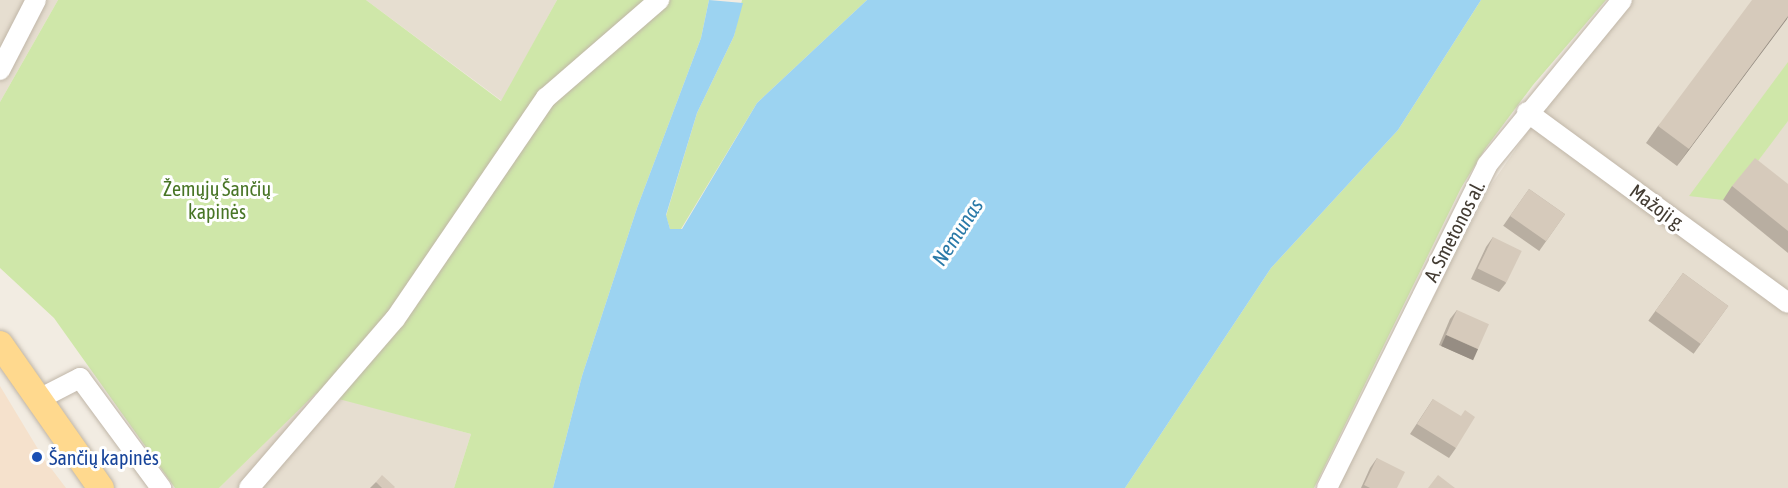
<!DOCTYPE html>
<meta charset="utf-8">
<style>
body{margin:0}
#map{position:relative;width:1788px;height:488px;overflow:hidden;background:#f2ece2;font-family:"Asap Condensed",sans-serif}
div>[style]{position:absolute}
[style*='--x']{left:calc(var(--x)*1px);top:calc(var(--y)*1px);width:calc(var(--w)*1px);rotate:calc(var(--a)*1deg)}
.residential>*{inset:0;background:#e6ded0}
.commercial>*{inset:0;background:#f5e1cc}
.green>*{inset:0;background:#cfe7a9}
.water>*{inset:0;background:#9cd3f1}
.roads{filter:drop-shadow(0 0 2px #c0b6a8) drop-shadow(0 0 2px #c0b6a8)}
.minor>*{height:20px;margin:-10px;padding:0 10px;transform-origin:10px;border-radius:10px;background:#fff}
.major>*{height:26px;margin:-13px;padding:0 13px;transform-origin:13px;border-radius:13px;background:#ffd98e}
.wall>*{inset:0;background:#b8aea1;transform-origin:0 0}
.shaded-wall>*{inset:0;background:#968d83;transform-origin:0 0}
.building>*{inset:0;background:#d6cabb;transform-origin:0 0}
.dots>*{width:16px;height:16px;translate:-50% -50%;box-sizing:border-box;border:3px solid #fff;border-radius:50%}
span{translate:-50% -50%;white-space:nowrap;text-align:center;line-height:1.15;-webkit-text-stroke:6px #fff;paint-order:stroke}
.park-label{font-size:20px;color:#487526}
.street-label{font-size:20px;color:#433c33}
.transit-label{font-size:20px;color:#164399}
.left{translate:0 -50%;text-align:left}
.water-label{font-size:21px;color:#2a7aa8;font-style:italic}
</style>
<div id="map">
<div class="residential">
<div style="clip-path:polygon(0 0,58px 0,0 102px)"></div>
<div style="clip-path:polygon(366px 0,557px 0,502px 101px)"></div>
<div style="clip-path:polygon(1633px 0,1788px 0,1788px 488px,1335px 488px,1491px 185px,1553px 95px)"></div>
<div style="clip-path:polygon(316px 392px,471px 434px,454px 488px,219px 488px)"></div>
</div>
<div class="commercial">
<div style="clip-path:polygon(0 386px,44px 459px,66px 488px,0 488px)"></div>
</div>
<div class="green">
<div style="clip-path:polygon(58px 0,366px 0,501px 101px,557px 0,709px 0,701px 38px,637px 208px,582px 376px,553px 488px,454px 488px,471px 434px,316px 393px,219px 488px,175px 488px,54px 318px,0 268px,0 102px)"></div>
<div style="clip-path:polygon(742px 0,867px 0,757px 103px,681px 229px,670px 229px,666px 216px,697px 113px,734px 36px)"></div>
<div style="clip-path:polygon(1481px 0,1606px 0,1533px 85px,1485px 149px,1461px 188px,1314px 488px,1125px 488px,1271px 268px,1398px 130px)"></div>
<div style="clip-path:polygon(1788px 62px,1788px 121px,1758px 161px,1723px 200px,1689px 196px)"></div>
</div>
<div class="water">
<div style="clip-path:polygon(709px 0,743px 3px,734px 36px,697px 113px,666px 215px,670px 229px,682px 229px,757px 103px,867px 0,1481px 0,1398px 130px,1271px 268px,1125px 488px,553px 488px,582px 376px,637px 208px,701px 38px)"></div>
</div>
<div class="roads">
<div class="minor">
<div style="--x:0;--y:70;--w:79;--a:-62.8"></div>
<div style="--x:1527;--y:112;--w:323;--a:36.2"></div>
<div style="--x:41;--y:398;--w:44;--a:-27.1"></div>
<div style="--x:80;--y:378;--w:137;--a:53.6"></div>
<div style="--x:249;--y:488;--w:223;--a:-49.2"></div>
<div style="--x:395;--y:319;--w:268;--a:-55.7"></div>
<div style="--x:546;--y:98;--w:150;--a:-40.9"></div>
<div style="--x:1327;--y:488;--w:360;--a:-63.6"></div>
<div style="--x:1487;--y:165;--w:213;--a:-50.7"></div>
</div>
<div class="major">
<div style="--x:0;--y:344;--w:176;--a:55"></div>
</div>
</div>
<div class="wall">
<div style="clip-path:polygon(1788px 0,1788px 17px,1677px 166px,1646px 143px,1658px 126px)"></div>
<div style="clip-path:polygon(1788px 184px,1788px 253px,1723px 200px,1732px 186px)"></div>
<div style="left:1529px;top:189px;width:44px;height:45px;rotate:35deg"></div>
<div style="clip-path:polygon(1493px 237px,1506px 283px,1499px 292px,1471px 279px,1486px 247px)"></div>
<div style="left:1683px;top:273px;width:56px;height:59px;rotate:36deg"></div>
<div style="clip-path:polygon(1457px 310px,1478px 349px,1471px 359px,1439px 345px,1450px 319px)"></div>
<div style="clip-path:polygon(1433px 399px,1456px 448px,1449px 458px,1410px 434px)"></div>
<div style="clip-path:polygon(1377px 458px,1397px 488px,1361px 488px,1370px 468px)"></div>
<div style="clip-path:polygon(376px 482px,394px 488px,370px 488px)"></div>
</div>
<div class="shaded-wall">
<div style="clip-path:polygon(1788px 16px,1787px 19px,1677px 166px,1689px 149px)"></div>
<div style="left:1446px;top:335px;width:35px;height:12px;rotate:24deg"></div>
</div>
<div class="building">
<div style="clip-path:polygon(1752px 0,1788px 0,1788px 16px,1689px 149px,1658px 126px)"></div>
<div style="clip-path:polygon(1755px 158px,1788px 184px,1788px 231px,1732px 186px)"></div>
<div style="left:1529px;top:189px;width:44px;height:33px;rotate:35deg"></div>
<div style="left:1493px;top:237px;width:32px;height:35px;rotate:26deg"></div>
<div style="left:1683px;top:273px;width:56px;height:47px;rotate:36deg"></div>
<div style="left:1457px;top:310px;width:35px;height:27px;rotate:24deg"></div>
<div style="clip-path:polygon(1433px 399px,1461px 416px,1465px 410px,1475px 417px,1456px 448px,1417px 424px)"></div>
<div style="clip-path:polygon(1377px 458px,1405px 472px,1397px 488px,1370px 488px,1364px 485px)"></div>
<div style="clip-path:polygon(382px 475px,395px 487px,394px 488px,382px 488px,376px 482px)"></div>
<div style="clip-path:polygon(1438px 475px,1455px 488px,1428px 488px)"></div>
</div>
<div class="dots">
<div style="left:37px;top:457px;background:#1a4fb4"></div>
</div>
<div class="park-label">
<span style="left:217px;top:200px">Žemųjų Šančių<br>kapinės</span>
</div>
<div class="street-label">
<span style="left:1658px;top:207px;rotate:36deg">Mažoji g.</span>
<span style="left:1454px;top:231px;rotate:-63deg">A. Smetonos al.</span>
</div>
<div class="transit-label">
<span class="left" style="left:49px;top:457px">Šančių kapinės</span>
</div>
<div class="water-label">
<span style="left:957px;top:232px;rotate:-57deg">Nemunas</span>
</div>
</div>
